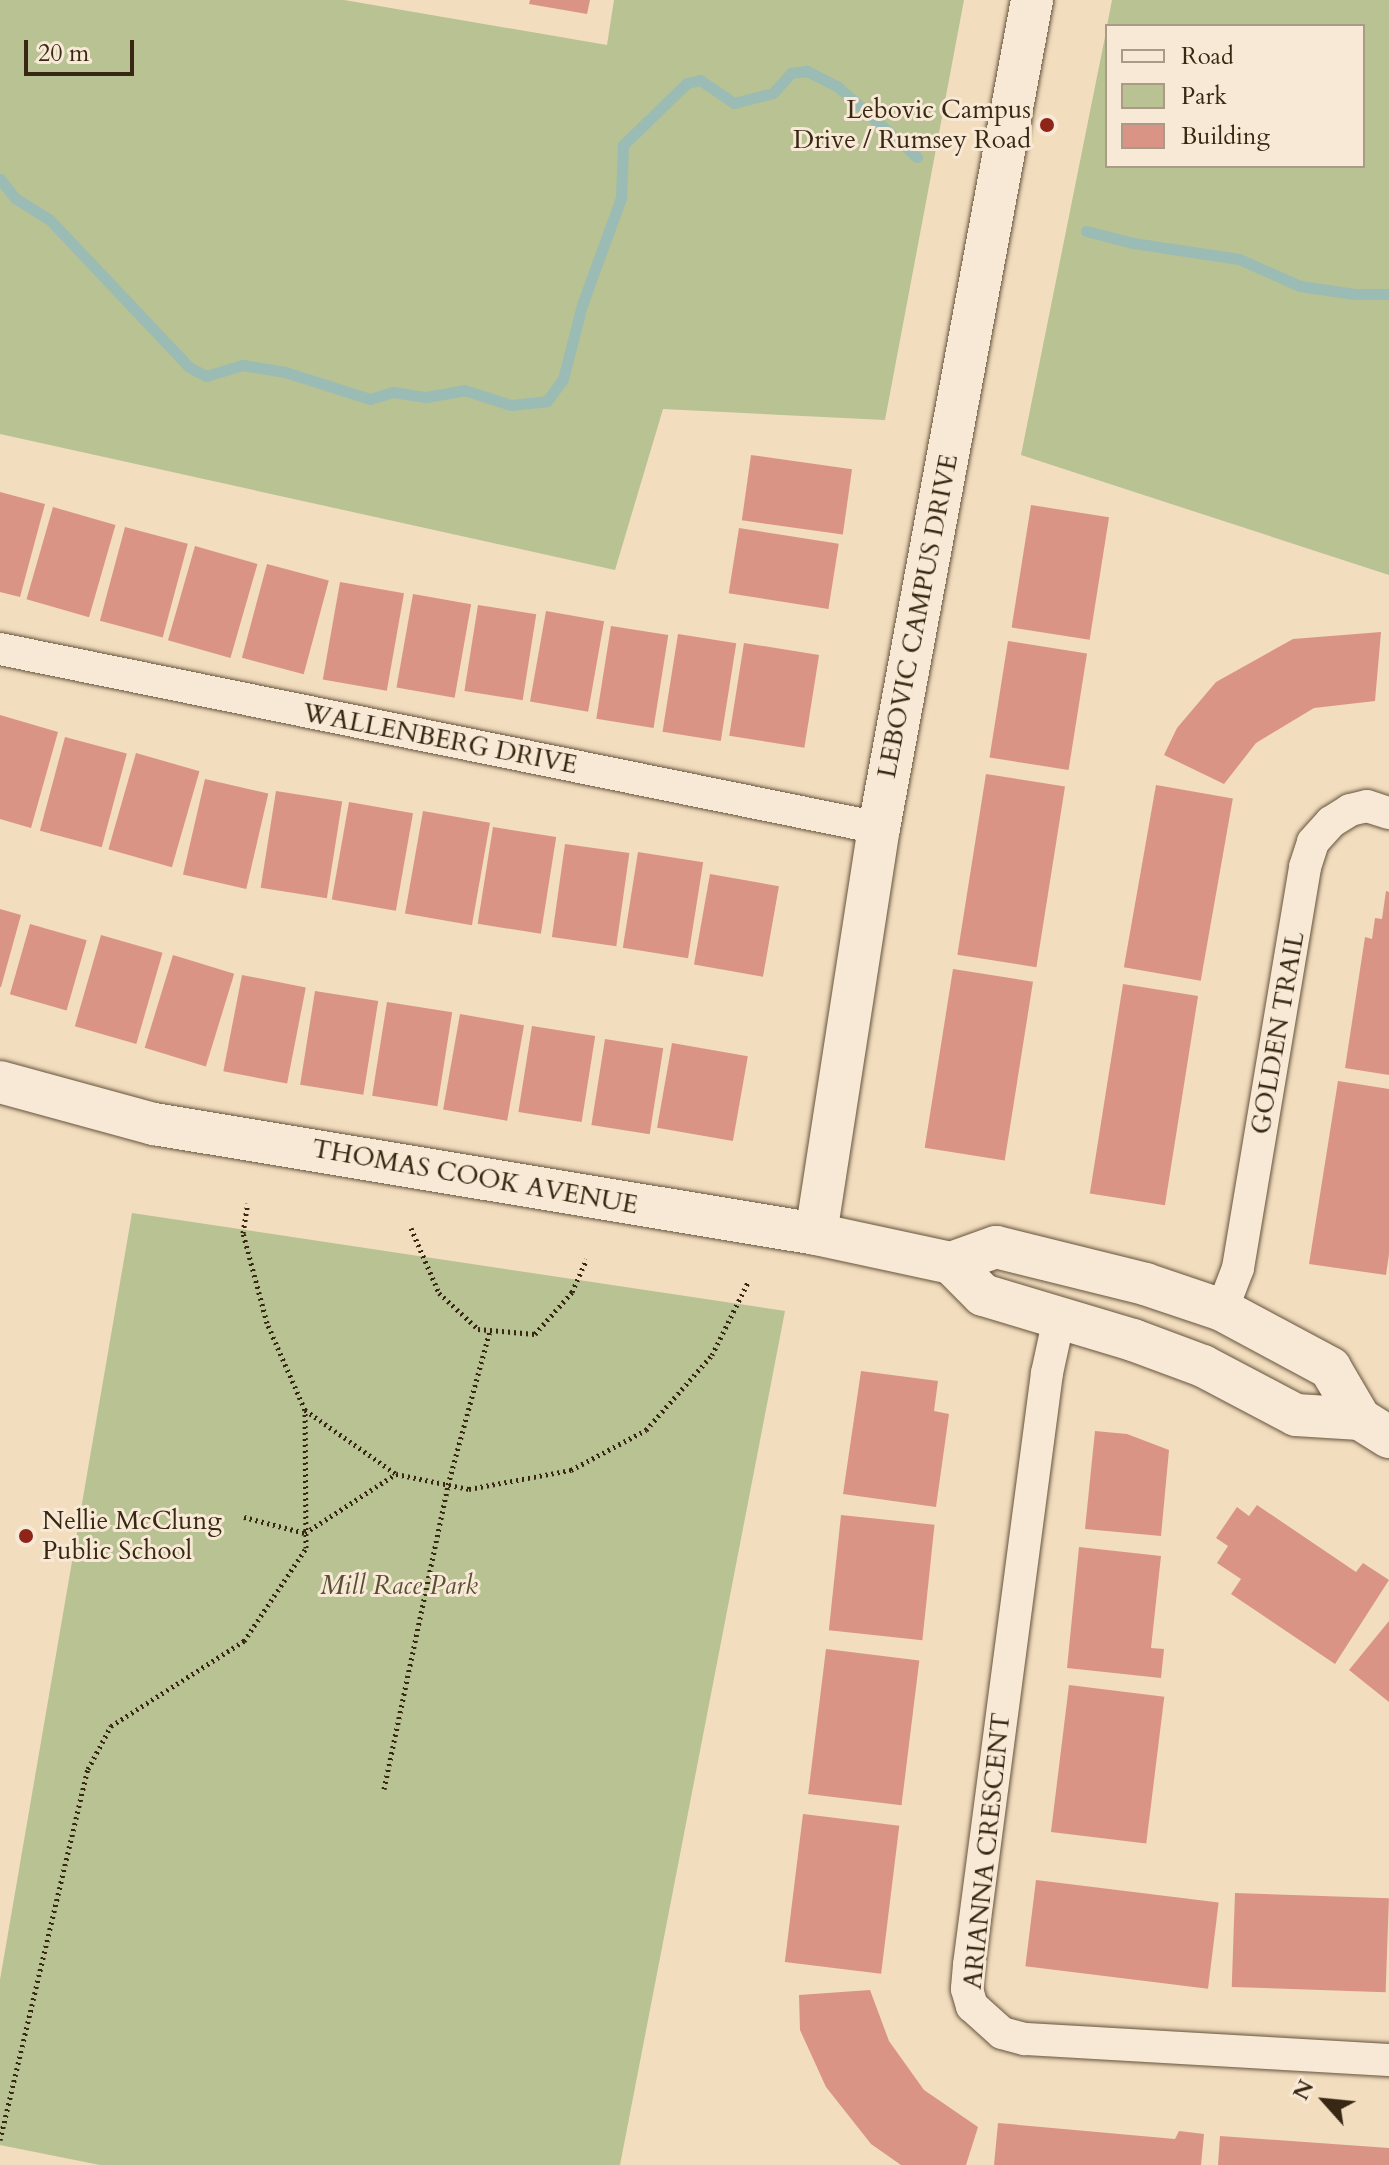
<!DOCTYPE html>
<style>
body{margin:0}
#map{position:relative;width:1389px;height:2165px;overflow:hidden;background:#f2ddbe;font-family:Cardo,serif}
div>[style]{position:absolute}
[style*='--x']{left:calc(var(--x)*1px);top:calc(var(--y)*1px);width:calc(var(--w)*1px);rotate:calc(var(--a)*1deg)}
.green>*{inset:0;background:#b8c293}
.stream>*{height:11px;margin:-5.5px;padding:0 5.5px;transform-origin:5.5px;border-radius:5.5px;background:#9bbbb5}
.building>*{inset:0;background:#da9486;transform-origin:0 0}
.path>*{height:5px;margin-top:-2.5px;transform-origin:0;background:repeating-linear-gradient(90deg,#372713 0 2px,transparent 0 6px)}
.roads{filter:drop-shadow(0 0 2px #66543e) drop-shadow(0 0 2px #66543e)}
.minor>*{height:32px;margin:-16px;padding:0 16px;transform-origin:16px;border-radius:16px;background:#f7e9d5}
.tertiary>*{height:42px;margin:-21px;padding:0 21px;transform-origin:21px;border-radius:21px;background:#f7e9d5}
.dots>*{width:22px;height:22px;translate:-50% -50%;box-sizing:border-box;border:4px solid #f7e9d5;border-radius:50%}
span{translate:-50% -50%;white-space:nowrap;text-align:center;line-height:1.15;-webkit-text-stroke:6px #f7e9d5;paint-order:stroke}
.poi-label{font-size:26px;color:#372713}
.right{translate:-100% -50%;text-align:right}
.left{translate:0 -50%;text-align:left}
.street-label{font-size:26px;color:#372713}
.park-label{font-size:26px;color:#574e33;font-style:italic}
.legend{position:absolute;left:1105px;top:24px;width:260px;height:144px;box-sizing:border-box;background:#f7e9d5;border:2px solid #aa9b87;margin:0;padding:10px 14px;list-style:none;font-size:24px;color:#372713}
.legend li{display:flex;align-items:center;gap:16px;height:40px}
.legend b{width:40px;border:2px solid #aa9b87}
.north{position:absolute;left:1285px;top:2061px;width:80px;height:80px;-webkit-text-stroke:6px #f7e9d5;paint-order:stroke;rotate:297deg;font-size:22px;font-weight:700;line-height:32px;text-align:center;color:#372713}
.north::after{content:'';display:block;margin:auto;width:28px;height:36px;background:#372713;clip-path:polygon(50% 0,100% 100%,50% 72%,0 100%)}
.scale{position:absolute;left:24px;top:40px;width:110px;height:36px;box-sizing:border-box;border:4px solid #372713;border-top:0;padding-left:10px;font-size:24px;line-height:28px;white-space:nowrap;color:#372713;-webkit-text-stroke:6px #f7e9d5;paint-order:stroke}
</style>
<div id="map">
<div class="green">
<div style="clip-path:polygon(0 0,344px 0,607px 45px,614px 0,964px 0,885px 420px,663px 409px,615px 570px,0 434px)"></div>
<div style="clip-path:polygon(1112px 0,1389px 0,1389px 575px,1021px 455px,1107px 27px,1107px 166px,1363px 166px,1363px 26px,1107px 26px)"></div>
<div style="clip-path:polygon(132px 1213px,785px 1311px,620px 2165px,100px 2165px,0 2145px,0 1980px)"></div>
</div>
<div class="stream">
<div style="--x:0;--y:179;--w:24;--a:52"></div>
<div style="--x:15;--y:198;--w:41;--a:32.2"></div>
<div style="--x:50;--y:220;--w:202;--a:46.6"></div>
<div style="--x:189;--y:367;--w:19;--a:28"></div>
<div style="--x:206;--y:376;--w:38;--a:-17"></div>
<div style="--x:242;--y:365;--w:44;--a:9.2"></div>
<div style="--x:285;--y:372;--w:89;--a:17.6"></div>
<div style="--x:370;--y:399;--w:24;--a:-17"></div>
<div style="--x:393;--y:392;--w:33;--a:9"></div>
<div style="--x:426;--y:397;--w:39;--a:-10"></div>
<div style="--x:464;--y:390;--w:49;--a:17.7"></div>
<div style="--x:511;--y:405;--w:36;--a:-6"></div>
<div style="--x:547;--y:401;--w:27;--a:-54"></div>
<div style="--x:563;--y:379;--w:76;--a:-75.6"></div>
<div style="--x:582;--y:305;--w:114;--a:-70"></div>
<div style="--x:621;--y:198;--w:53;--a:-87.8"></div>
<div style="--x:623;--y:145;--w:89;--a:-44.1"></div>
<div style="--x:687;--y:83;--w:13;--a:-13"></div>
<div style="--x:700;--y:80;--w:41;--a:34.1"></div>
<div style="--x:734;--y:103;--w:40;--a:-14.4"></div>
<div style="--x:773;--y:93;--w:27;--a:-48"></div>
<div style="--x:791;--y:73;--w:16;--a:-7"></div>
<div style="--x:807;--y:71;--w:34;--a:27"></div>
<div style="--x:837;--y:86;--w:107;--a:41.6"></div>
<div style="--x:1086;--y:231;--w:49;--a:14.3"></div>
<div style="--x:1133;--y:243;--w:107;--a:8.6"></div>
<div style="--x:1239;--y:259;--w:67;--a:23.9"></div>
<div style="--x:1300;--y:286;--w:55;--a:8.4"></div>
<div style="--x:1354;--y:294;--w:35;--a:0"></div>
</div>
<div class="building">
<div style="clip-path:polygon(530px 0,590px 0,587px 14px,529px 4px)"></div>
<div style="left:751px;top:455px;width:102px;height:66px;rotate:8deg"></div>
<div style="clip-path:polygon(0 492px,45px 504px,20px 597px,0 592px)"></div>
<div style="left:1031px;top:505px;width:79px;height:124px;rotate:9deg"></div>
<div style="left:53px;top:507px;width:65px;height:96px;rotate:16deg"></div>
<div style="left:125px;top:527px;width:65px;height:97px;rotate:15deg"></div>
<div style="left:739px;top:528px;width:101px;height:66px;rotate:9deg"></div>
<div style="left:195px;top:546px;width:65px;height:98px;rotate:16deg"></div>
<div style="left:267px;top:564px;width:64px;height:97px;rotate:15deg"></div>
<div style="left:340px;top:582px;width:65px;height:99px;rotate:10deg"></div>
<div style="left:413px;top:594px;width:59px;height:95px;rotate:10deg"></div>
<div style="left:478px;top:605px;width:59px;height:87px;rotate:9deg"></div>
<div style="left:546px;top:611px;width:59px;height:92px;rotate:10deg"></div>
<div style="left:611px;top:626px;width:58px;height:94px;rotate:9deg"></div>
<div style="clip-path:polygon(1381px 632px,1375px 701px,1314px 708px,1256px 743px,1224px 784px,1164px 755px,1177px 728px,1216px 682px,1293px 639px)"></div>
<div style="left:678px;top:634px;width:59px;height:99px;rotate:9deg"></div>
<div style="left:1008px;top:641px;width:80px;height:118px;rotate:9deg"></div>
<div style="left:744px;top:643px;width:76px;height:94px;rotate:9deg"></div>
<div style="clip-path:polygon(0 715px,58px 732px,31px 828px,0 819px)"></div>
<div style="left:65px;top:737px;width:64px;height:97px;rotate:15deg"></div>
<div style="left:136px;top:753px;width:66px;height:100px;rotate:16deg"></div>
<div style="left:986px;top:774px;width:80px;height:183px;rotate:9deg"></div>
<div style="left:205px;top:779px;width:65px;height:98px;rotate:13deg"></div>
<div style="left:1156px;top:785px;width:78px;height:185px;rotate:10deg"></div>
<div style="left:276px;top:791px;width:67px;height:98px;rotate:9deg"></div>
<div style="left:349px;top:802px;width:65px;height:99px;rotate:10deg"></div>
<div style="left:423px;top:811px;width:68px;height:104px;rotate:10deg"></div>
<div style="left:493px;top:827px;width:64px;height:98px;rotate:9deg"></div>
<div style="left:565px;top:844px;width:65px;height:94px;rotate:8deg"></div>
<div style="left:638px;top:852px;width:66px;height:97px;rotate:9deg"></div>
<div style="left:710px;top:874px;width:70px;height:92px;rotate:10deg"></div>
<div style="clip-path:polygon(1386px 891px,1389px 892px,1389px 1075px,1345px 1068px,1365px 937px,1372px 939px,1375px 918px,1382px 919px)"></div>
<div style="clip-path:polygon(0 909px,21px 915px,1px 987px,0 987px)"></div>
<div style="left:30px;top:924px;width:59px;height:73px;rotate:16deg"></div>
<div style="left:101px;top:935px;width:64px;height:95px;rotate:16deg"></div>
<div style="left:173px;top:955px;width:64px;height:97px;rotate:17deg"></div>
<div style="left:953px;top:969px;width:81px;height:181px;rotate:9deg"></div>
<div style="left:242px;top:975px;width:65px;height:98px;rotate:11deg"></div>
<div style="left:1123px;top:984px;width:76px;height:212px;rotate:9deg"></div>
<div style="left:315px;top:991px;width:64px;height:95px;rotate:9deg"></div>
<div style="left:387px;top:1002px;width:66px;height:95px;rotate:9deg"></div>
<div style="left:460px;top:1014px;width:65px;height:97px;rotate:10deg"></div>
<div style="left:532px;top:1026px;width:64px;height:87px;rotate:9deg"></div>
<div style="left:605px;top:1039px;width:59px;height:87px;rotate:9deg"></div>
<div style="left:672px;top:1043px;width:77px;height:86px;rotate:10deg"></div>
<div style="clip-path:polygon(1338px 1081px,1389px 1089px,1389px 1254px,1386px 1275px,1309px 1264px)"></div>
<div style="clip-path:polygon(861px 1371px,938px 1381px,934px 1411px,949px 1414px,936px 1507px,843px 1494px)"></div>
<div style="clip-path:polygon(1095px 1431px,1127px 1434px,1169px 1450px,1161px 1536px,1085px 1529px)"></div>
<div style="clip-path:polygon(1257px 1505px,1356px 1572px,1363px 1563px,1389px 1580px,1335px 1664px,1231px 1594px,1241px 1579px,1217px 1563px,1228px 1546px,1216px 1538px,1237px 1507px,1249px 1516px)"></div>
<div style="left:841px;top:1515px;width:94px;height:116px;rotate:6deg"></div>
<div style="clip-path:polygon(1079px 1547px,1161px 1556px,1151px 1648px,1164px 1649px,1161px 1678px,1067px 1668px)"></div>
<div style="clip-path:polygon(1389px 1621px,1389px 1702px,1349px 1670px)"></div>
<div style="left:826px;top:1649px;width:94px;height:146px;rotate:7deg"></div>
<div style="left:1069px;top:1685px;width:96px;height:148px;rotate:7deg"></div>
<div style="left:803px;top:1814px;width:97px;height:149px;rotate:7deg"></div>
<div style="left:1036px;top:1880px;width:184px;height:87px;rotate:7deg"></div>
<div style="left:1235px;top:1893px;width:154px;height:94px;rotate:2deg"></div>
<div style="clip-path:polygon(870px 1990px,889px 2041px,924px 2090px,978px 2127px,966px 2165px,901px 2165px,871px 2144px,826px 2087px,800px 2030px,799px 1995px)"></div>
<div style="clip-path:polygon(998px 2123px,1175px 2139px,1179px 2131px,1204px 2134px,1201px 2165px,994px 2165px)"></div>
<div style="clip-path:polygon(1220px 2136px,1389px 2148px,1389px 2165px,1218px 2165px)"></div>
</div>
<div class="path">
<div style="--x:411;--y:1228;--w:71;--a:66.7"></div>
<div style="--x:439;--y:1293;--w:53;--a:42.7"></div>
<div style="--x:478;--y:1329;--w:57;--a:5"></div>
<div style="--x:535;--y:1334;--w:56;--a:-48.6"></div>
<div style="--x:572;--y:1292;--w:36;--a:-66"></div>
<div style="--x:305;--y:1410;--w:111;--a:35.1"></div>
<div style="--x:396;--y:1474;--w:75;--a:11.6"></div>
<div style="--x:469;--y:1489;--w:104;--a:-10.6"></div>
<div style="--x:571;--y:1470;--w:85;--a:-28.1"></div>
<div style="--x:646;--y:1430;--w:100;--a:-48.7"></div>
<div style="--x:712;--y:1355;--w:81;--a:-63.7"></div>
<div style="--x:244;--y:1517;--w:63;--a:14.7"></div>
<div style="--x:305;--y:1533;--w:108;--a:-33"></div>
<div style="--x:384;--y:1789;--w:311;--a:-78.1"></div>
<div style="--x:448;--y:1485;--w:161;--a:-74.8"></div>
<div style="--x:0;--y:2140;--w:381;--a:-76.7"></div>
<div style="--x:88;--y:1769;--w:49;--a:-61.9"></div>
<div style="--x:111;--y:1726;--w:158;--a:-32.6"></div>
<div style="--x:244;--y:1641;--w:112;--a:-56.3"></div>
<div style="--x:306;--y:1548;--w:138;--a:-90.4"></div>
<div style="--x:305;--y:1410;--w:95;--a:-113.6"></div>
<div style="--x:267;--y:1323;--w:93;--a:-104.9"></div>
<div style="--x:243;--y:1233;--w:30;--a:-81"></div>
</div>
<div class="roads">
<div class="minor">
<div style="--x:0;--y:649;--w:897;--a:11.51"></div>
<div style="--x:1222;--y:1310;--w:45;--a:-69.1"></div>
<div style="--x:1238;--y:1268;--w:407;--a:-80.5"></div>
<div style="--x:1305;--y:867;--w:26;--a:-72"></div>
<div style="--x:1313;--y:842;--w:27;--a:-48"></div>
<div style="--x:1331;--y:822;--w:22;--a:-32"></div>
<div style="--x:1350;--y:810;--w:17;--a:-13"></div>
<div style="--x:1367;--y:806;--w:23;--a:18"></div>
<div style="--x:1059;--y:1318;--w:56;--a:102.3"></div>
<div style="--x:1047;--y:1373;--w:597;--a:97.51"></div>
<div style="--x:969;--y:1965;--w:24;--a:95"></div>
<div style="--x:967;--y:1989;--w:18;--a:74"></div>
<div style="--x:972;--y:2006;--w:40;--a:42"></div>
<div style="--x:1002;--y:2033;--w:24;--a:15"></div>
<div style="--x:1025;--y:2039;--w:365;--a:3.3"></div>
</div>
<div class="tertiary">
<div style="--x:0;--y:1082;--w:160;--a:15.3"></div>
<div style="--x:154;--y:1124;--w:671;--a:9.43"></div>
<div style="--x:816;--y:1234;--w:138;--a:12.1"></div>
<div style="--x:951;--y:1263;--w:45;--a:45"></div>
<div style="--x:983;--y:1295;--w:157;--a:16.7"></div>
<div style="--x:1133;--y:1340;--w:75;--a:20.4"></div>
<div style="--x:1203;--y:1366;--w:105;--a:27.8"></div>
<div style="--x:1296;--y:1415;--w:64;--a:3.6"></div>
<div style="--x:1360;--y:1419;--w:34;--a:32"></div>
<div style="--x:816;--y:1234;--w:411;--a:-81.2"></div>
<div style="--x:879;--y:828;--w:842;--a:-79.53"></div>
<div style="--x:951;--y:1263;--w:48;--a:-19.6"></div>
<div style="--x:996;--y:1247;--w:154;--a:13.9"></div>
<div style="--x:1145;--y:1284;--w:81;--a:18.7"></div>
<div style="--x:1222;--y:1310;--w:123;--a:28.2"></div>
<div style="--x:1330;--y:1368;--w:59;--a:59.5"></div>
</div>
</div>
<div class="dots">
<div style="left:1047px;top:125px;background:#8f2418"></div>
<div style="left:26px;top:1536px;background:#8f2418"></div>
</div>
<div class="poi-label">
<span class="right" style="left:1031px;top:125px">Lebovic Campus<br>Drive / Rumsey Road</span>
<span class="left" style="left:42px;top:1536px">Nellie McClung<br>Public School</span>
</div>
<div class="street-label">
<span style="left:918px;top:616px;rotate:-79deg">LEBOVIC CAMPUS DRIVE</span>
<span style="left:440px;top:739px;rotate:11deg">WALLENBERG DRIVE</span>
<span style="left:1278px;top:1033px;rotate:-80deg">GOLDEN TRAIL</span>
<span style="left:475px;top:1177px;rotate:10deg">THOMAS COOK AVENUE</span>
<span style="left:987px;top:1851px;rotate:-84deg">ARIANNA CRESCENT</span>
</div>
<div class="park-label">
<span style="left:399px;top:1586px">Mill Race Park</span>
</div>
<ul class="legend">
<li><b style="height:10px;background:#f7e9d5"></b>Road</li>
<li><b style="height:22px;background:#b8c293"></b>Park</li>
<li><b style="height:22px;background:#da9486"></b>Building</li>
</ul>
<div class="north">N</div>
<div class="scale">20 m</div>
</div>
